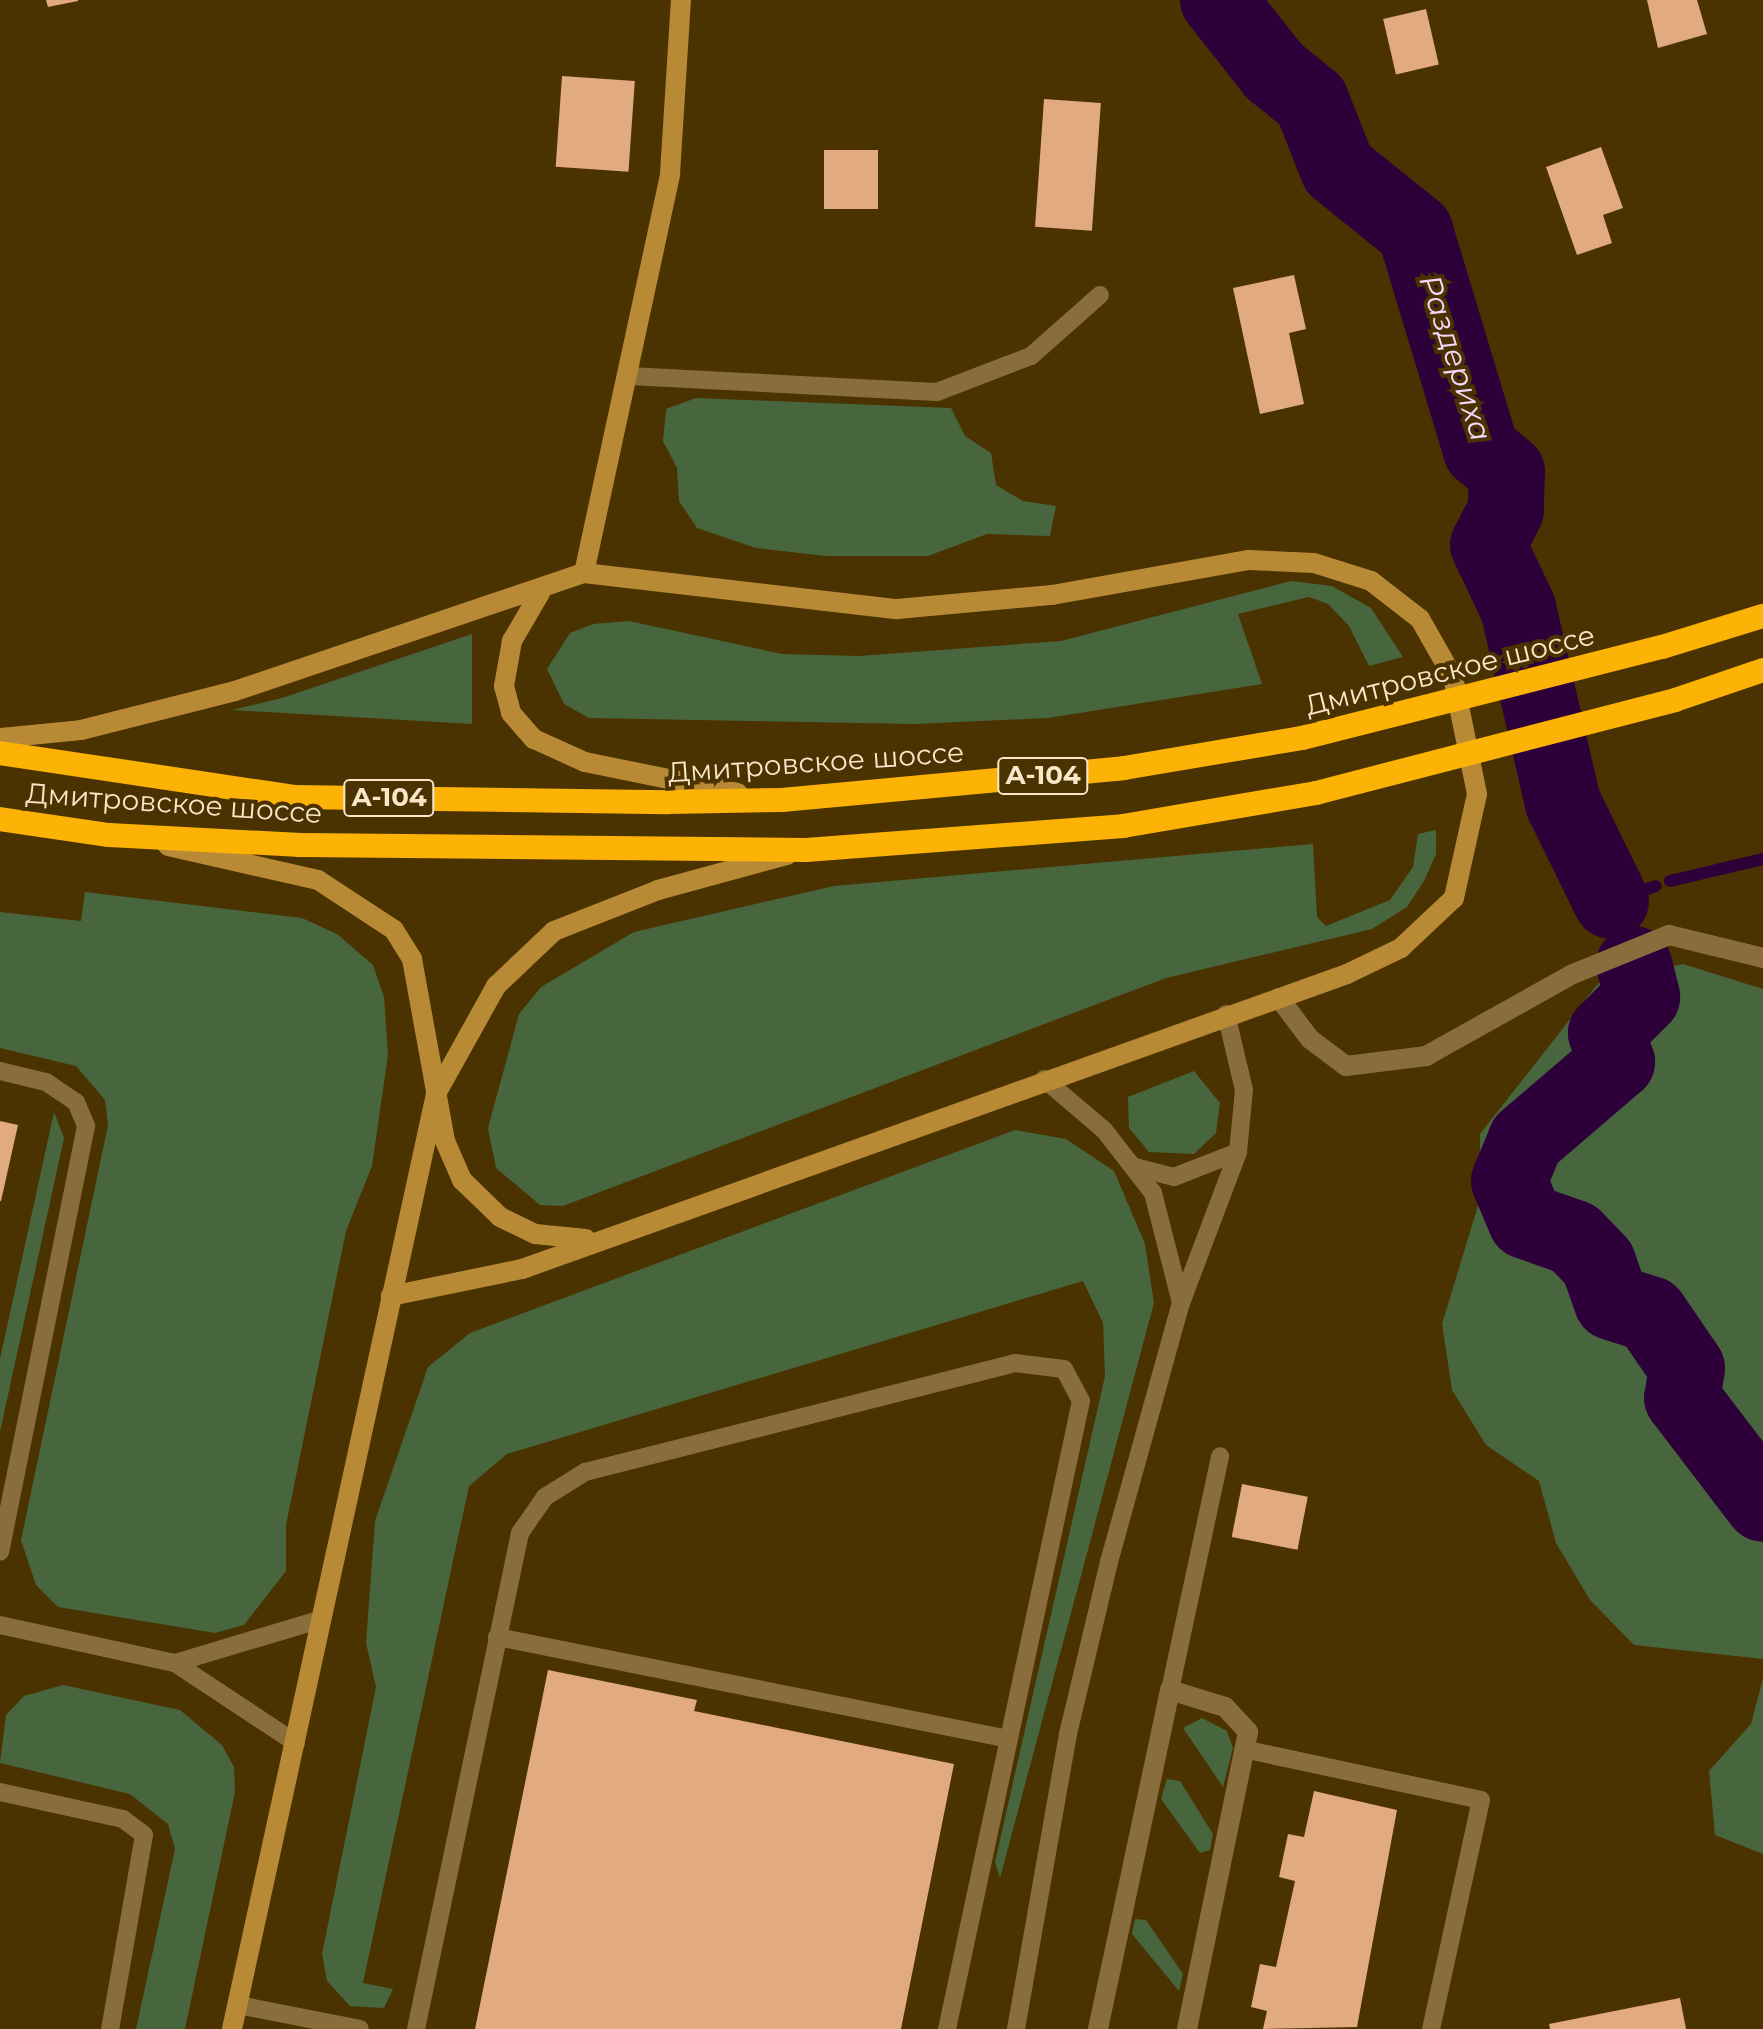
<!DOCTYPE html>
<meta charset="utf-8">
<style>
body{margin:0}
#map{position:relative;width:1763px;height:2029px;overflow:hidden;background:#4a3201;font-family:Montserrat,sans-serif}
div>[style]{position:absolute}
[style*='--x']{left:calc(var(--x)*1px);top:calc(var(--y)*1px);width:calc(var(--w)*1px);rotate:calc(var(--a)*1deg)}
.green>*{inset:0;background:#47663e}
.stream>*{height:12px;margin:-6px;padding:0 6px;transform-origin:6px;border-radius:6px;background:#2e0039}
.river>*{height:76px;margin:-38px;padding:0 38px;transform-origin:38px;border-radius:38px;background:#2e0039}
.building>*{inset:0;background:#e1aa7f;transform-origin:0 0}
.lane>*{height:18px;margin:-9px;padding:0 9px;transform-origin:9px;border-radius:9px;background:#8a6d3c}
.street>*{height:20px;margin:-10px;padding:0 10px;transform-origin:10px;border-radius:10px;background:#8a6d3c}
.secondary>*{height:20px;margin:-10px;padding:0 10px;transform-origin:10px;border-radius:10px;background:#b98a35}
.highway>*{height:24px;margin:-12px;padding:0 12px;transform-origin:12px;border-radius:12px;background:#fcb306}
.highway-bridge>*{height:24px;margin:-12px;padding:0 12px;transform-origin:12px;border-radius:12px;background:#fcb306}
span{translate:-50% -50%;white-space:nowrap;text-align:center;line-height:1.15;-webkit-text-stroke:8px #4a3201;paint-order:stroke}
.shield-label span{padding:2px 6px;background:#4a3201;border:2px solid;border-radius:6px;-webkit-text-stroke-width:0}
.shield-label{font-size:26px;color:#fae7ca;font-weight:700}
.street-label{font-size:28px;color:#fae7ca}
.water-label{font-size:30px;color:#f5d9fd;font-style:italic}
</style>
<div id="map">
<div class="green">
<div style="clip-path:polygon(696px 398px,951px 408px,965px 436px,991px 453px,996px 485px,1023px 501px,1056px 506px,1050px 536px,987px 534px,928px 556px,826px 556px,756px 548px,697px 528px,679px 501px,677px 468px,663px 441px,666px 409px)"></div>
<div style="clip-path:polygon(1291px 581px,1332px 586px,1371px 608px,1403px 657px,1369px 666px,1349px 626px,1328px 604px,1309px 597px,1238px 614px,1262px 684px,1048px 718px,915px 724px,589px 718px,564px 704px,547px 669px,570px 633px,593px 624px,629px 621px,782px 654px,859px 656px,1061px 641px)"></div>
<div style="clip-path:polygon(472px 634px,472px 724px,232px 710px,282px 698px)"></div>
<div style="clip-path:polygon(1436px 830px,1436px 854px,1424px 881px,1407px 907px,1372px 929px,1166px 978px,563px 1206px,540px 1205px,496px 1168px,488px 1128px,519px 1014px,541px 987px,634px 932px,834px 886px,1313px 844px,1317px 917px,1326px 926px,1390px 900px,1413px 867px,1418px 834px)"></div>
<div style="clip-path:polygon(85px 892px,302px 918px,337px 934px,373px 965px,384px 997px,388px 1055px,372px 1166px,346px 1231px,286px 1525px,286px 1571px,244px 1625px,215px 1633px,58px 1607px,36px 1585px,21px 1540px,108px 1125px,105px 1100px,76px 1066px,0 1048px,0 912px,81px 921px)"></div>
<div style="clip-path:polygon(1683px 964px,1763px 989px,1763px 1659px,1634px 1645px,1590px 1600px,1556px 1543px,1539px 1481px,1486px 1445px,1452px 1390px,1442px 1324px,1480px 1199px,1480px 1134px,1600px 981px)"></div>
<div style="clip-path:polygon(1194px 1071px,1220px 1103px,1216px 1133px,1194px 1154px,1149px 1152px,1129px 1128px,1128px 1097px)"></div>
<div style="clip-path:polygon(54px 1112px,64px 1138px,0 1432px,0 1359px)"></div>
<div style="clip-path:polygon(1015px 1130px,1066px 1139px,1114px 1171px,1145px 1244px,1154px 1303px,1000px 1878px,995px 1862px,1105px 1376px,1103px 1323px,1083px 1281px,507px 1454px,469px 1486px,363px 1983px,393px 1989px,384px 2008px,350px 2006px,327px 1981px,322px 1954px,376px 1687px,366px 1643px,375px 1521px,428px 1367px,470px 1333px)"></div>
<div style="clip-path:polygon(1763px 1678px,1763px 1854px,1715px 1835px,1709px 1771px,1751px 1724px)"></div>
<div style="clip-path:polygon(63px 1685px,180px 1710px,222px 1745px,234px 1767px,235px 1792px,185px 2029px,136px 2029px,175px 1849px,168px 1824px,130px 1794px,0 1763px,6px 1715px,24px 1696px)"></div>
<div style="clip-path:polygon(1202px 1718px,1227px 1731px,1233px 1748px,1223px 1787px,1183px 1728px)"></div>
<div style="clip-path:polygon(1167px 1779px,1180px 1781px,1213px 1834px,1210px 1850px,1200px 1853px,1161px 1799px)"></div>
<div style="clip-path:polygon(1135px 1919px,1146px 1920px,1183px 1974px,1179px 1991px,1132px 1934px)"></div>
</div>
<div class="stream">
<div style="--x:1670;--y:881;--w:96;--a:-13.3"></div>
<div style="--x:1611;--y:901;--w:47;--a:-18.4"></div>
</div>
<div class="river">
<div style="--x:1218;--y:0;--w:90;--a:51.7"></div>
<div style="--x:1274;--y:71;--w:48;--a:39"></div>
<div style="--x:1311;--y:101;--w:73;--a:68.3"></div>
<div style="--x:1338;--y:169;--w:99;--a:38.8"></div>
<div style="--x:1415;--y:231;--w:229;--a:73.2"></div>
<div style="--x:1481;--y:450;--w:34;--a:40"></div>
<div style="--x:1507;--y:472;--w:38;--a:92"></div>
<div style="--x:1506;--y:510;--w:39;--a:117"></div>
<div style="--x:1488;--y:545;--w:70;--a:64.5"></div>
<div style="--x:1518;--y:608;--w:200;--a:77"></div>
<div style="--x:1563;--y:803;--w:109;--a:63.9"></div>
<div style="--x:1634;--y:964;--w:34;--a:76"></div>
<div style="--x:1642;--y:997;--w:51;--a:135"></div>
<div style="--x:1606;--y:1033;--w:31;--a:69"></div>
<div style="--x:1617;--y:1062;--w:120;--a:139.4"></div>
<div style="--x:1526;--y:1140;--w:44;--a:112.5"></div>
<div style="--x:1509;--y:1181;--w:43;--a:67"></div>
<div style="--x:1526;--y:1221;--w:51;--a:19.5"></div>
<div style="--x:1574;--y:1238;--w:35;--a:46"></div>
<div style="--x:1598;--y:1263;--w:41;--a:70.3"></div>
<div style="--x:1612;--y:1302;--w:40;--a:18"></div>
<div style="--x:1650;--y:1314;--w:65;--a:55.6"></div>
<div style="--x:1687;--y:1368;--w:30;--a:99"></div>
<div style="--x:1682;--y:1398;--w:133;--a:52.6"></div>
</div>
<div class="building">
<div style="clip-path:polygon(46px 0,78px 0,78px 1px,48px 7px)"></div>
<div style="clip-path:polygon(1647px 0,1697px 0,1707px 34px,1658px 48px)"></div>
<div style="left:1426px;top:9px;width:57px;height:44px;rotate:77deg"></div>
<div style="left:562px;top:76px;width:73px;height:91px;rotate:4deg"></div>
<div style="left:1044px;top:99px;width:57px;height:128px;rotate:4deg"></div>
<div style="clip-path:polygon(1601px 147px,1623px 208px,1603px 215px,1612px 243px,1577px 255px,1546px 167px)"></div>
<div style="left:824px;top:150px;width:54px;height:59px"></div>
<div style="clip-path:polygon(1294px 275px,1306px 329px,1289px 333px,1304px 404px,1260px 414px,1233px 288px)"></div>
<div style="clip-path:polygon(0 1121px,18px 1125px,1px 1201px,0 1201px)"></div>
<div style="left:1242px;top:1484px;width:67px;height:54px;rotate:11deg"></div>
<div style="clip-path:polygon(548px 1670px,697px 1700px,694px 1711px,954px 1764px,901px 2029px,475px 2029px)"></div>
<div style="clip-path:polygon(1314px 1791px,1397px 1810px,1357px 2027px,1263px 2029px,1267px 2011px,1251px 2007px,1260px 1964px,1276px 1967px,1295px 1881px,1279px 1877px,1288px 1834px,1304px 1837px)"></div>
<div style="clip-path:polygon(1680px 1998px,1686px 2029px,1550px 2029px,1549px 2024px)"></div>
</div>
<div class="lane">
<div style="--x:630;--y:376;--w:307;--a:3"></div>
<div style="--x:937;--y:392;--w:101;--a:-21"></div>
<div style="--x:1031;--y:356;--w:92;--a:-41.5"></div>
<div style="--x:0;--y:1071;--w:47;--a:13.4"></div>
<div style="--x:46;--y:1082;--w:36;--a:34"></div>
<div style="--x:76;--y:1102;--w:26;--a:67"></div>
<div style="--x:86;--y:1126;--w:434;--a:101.4"></div>
<div style="--x:1044;--y:1079;--w:79;--a:40.4"></div>
<div style="--x:1104;--y:1130;--w:80;--a:52.1"></div>
<div style="--x:1153;--y:1193;--w:114;--a:75.7"></div>
<div style="--x:1135;--y:1167;--w:40;--a:14.4"></div>
<div style="--x:1174;--y:1177;--w:69;--a:-21.3"></div>
<div style="--x:0;--y:1625;--w:179;--a:12.3"></div>
<div style="--x:175;--y:1663;--w:145;--a:33.5"></div>
<div style="--x:497;--y:1637;--w:522;--a:11.27"></div>
<div style="--x:175;--y:1663;--w:153;--a:-16.7"></div>
<div style="--x:1170;--y:1690;--w:239;--a:-77.9"></div>
<div style="--x:1248;--y:1750;--w:238;--a:12.1"></div>
<div style="--x:1481;--y:1800;--w:234;--a:102.3"></div>
<div style="--x:0;--y:1792;--w:126;--a:12.4"></div>
<div style="--x:123;--y:1819;--w:26;--a:37"></div>
<div style="--x:144;--y:1835;--w:197;--a:99.9"></div>
<div style="--x:238;--y:2005;--w:124;--a:11.1"></div>
<div style="--x:416;--y:2029;--w:507;--a:-78.16"></div>
<div style="--x:520;--y:1533;--w:44;--a:-55.2"></div>
<div style="--x:545;--y:1497;--w:47;--a:-32"></div>
<div style="--x:585;--y:1472;--w:444;--a:-14.2"></div>
<div style="--x:1015;--y:1363;--w:49;--a:7"></div>
<div style="--x:1064;--y:1369;--w:36;--a:62"></div>
<div style="--x:1081;--y:1401;--w:642;--a:102.04"></div>
<div style="--x:1016;--y:2029;--w:300;--a:-80"></div>
<div style="--x:1068;--y:1734;--w:177;--a:-76.6"></div>
<div style="--x:1109;--y:1562;--w:269;--a:-74.5"></div>
<div style="--x:1181;--y:1303;--w:161;--a:-69.3"></div>
<div style="--x:1238;--y:1152;--w:62;--a:-84.5"></div>
<div style="--x:1244;--y:1090;--w:78;--a:-103.3"></div>
</div>
<div class="street">
<div style="--x:1279;--y:998;--w:51;--a:52.9"></div>
<div style="--x:1310;--y:1039;--w:45;--a:36.9"></div>
<div style="--x:1346;--y:1066;--w:81;--a:-7.1"></div>
<div style="--x:1426;--y:1056;--w:168;--a:-29.2"></div>
<div style="--x:1573;--y:974;--w:104;--a:-22.1"></div>
<div style="--x:1669;--y:935;--w:97;--a:13.7"></div>
<div style="--x:1098;--y:2029;--w:347;--a:-78"></div>
<div style="--x:1170;--y:1690;--w:58;--a:17.2"></div>
<div style="--x:1225;--y:1707;--w:34;--a:47"></div>
<div style="--x:1248;--y:1732;--w:303;--a:101.6"></div>
</div>
<div class="secondary">
<div style="--x:584;--y:573;--w:408;--a:-77.8"></div>
<div style="--x:670;--y:174;--w:174;--a:-86.4"></div>
<div style="--x:540;--y:593;--w:56;--a:120.3"></div>
<div style="--x:512;--y:641;--w:46;--a:100.1"></div>
<div style="--x:504;--y:686;--w:28;--a:75"></div>
<div style="--x:511;--y:713;--w:35;--a:49"></div>
<div style="--x:534;--y:739;--w:56;--a:24.3"></div>
<div style="--x:585;--y:762;--w:156;--a:11.5"></div>
<div style="--x:0;--y:738;--w:81;--a:-5.6"></div>
<div style="--x:81;--y:730;--w:159;--a:-14.2"></div>
<div style="--x:235;--y:691;--w:368;--a:-18.7"></div>
<div style="--x:584;--y:573;--w:315;--a:6.6"></div>
<div style="--x:897;--y:609;--w:156;--a:-5.2"></div>
<div style="--x:1052;--y:595;--w:200;--a:-10.1"></div>
<div style="--x:1249;--y:560;--w:65;--a:2.6"></div>
<div style="--x:1314;--y:563;--w:60;--a:17.5"></div>
<div style="--x:1371;--y:581;--w:62;--a:37.8"></div>
<div style="--x:1420;--y:619;--w:67;--a:60.4"></div>
<div style="--x:1453;--y:677;--w:119;--a:78.4"></div>
<div style="--x:1477;--y:794;--w:107;--a:102.5"></div>
<div style="--x:1454;--y:898;--w:73;--a:136.7"></div>
<div style="--x:1401;--y:948;--w:60;--a:154.3"></div>
<div style="--x:1347;--y:974;--w:876;--a:160.32"></div>
<div style="--x:522;--y:1269;--w:134;--a:168.4"></div>
<div style="--x:168;--y:846;--w:154;--a:12.8"></div>
<div style="--x:318;--y:880;--w:91;--a:33.3"></div>
<div style="--x:394;--y:930;--w:34;--a:58"></div>
<div style="--x:412;--y:959;--w:185;--a:79.7"></div>
<div style="--x:445;--y:1141;--w:43;--a:66.4"></div>
<div style="--x:462;--y:1180;--w:53;--a:44.2"></div>
<div style="--x:500;--y:1217;--w:39;--a:26"></div>
<div style="--x:535;--y:1234;--w:51;--a:5.6"></div>
<div style="--x:232;--y:2029;--w:957;--a:-77.69"></div>
<div style="--x:436;--y:1094;--w:124;--a:-60.9"></div>
<div style="--x:496;--y:986;--w:80;--a:-43.5"></div>
<div style="--x:554;--y:931;--w:112;--a:-21.5"></div>
<div style="--x:658;--y:890;--w:134;--a:-15.2"></div>
</div>
<div class="highway">
<div style="--x:1662;--y:647;--w:106;--a:-17.1"></div>
<div style="--x:1675;--y:700;--w:93;--a:-18.8"></div>
<div style="--x:0;--y:753;--w:297;--a:8.5"></div>
<div style="--x:294;--y:797;--w:374;--a:0.8"></div>
<div style="--x:668;--y:802;--w:114;--a:-1"></div>
<div style="--x:782;--y:800;--w:343;--a:-5.3"></div>
<div style="--x:1124;--y:768;--w:181;--a:-9.6"></div>
<div style="--x:0;--y:819;--w:110;--a:8.4"></div>
<div style="--x:109;--y:835;--w:192;--a:3"></div>
<div style="--x:301;--y:845;--w:505;--a:0.57"></div>
<div style="--x:806;--y:850;--w:318;--a:-4.3"></div>
<div style="--x:1123;--y:826;--w:196;--a:-9.7"></div>
</div>
<div class="highway-bridge">
<div style="--x:1302;--y:738;--w:371;--a:-14.2"></div>
<div style="--x:1316;--y:793;--w:371;--a:-14.5"></div>
</div>
<div class="shield-label">
<span style="left:1043px;top:776px">А-104</span>
<span style="left:389px;top:798px">А-104</span>
</div>
<div class="street-label">
<span style="left:1450px;top:670px;rotate:-14deg">Дмитровское шоссе</span>
<span style="left:816px;top:762px;rotate:-4deg">Дмитровское шоссе</span>
<span style="left:174px;top:803px;rotate:4deg">Дмитровское шоссе</span>
</div>
<div class="water-label">
<span style="left:1455px;top:358px;rotate:72deg">Раздериха</span>
</div>
</div>
